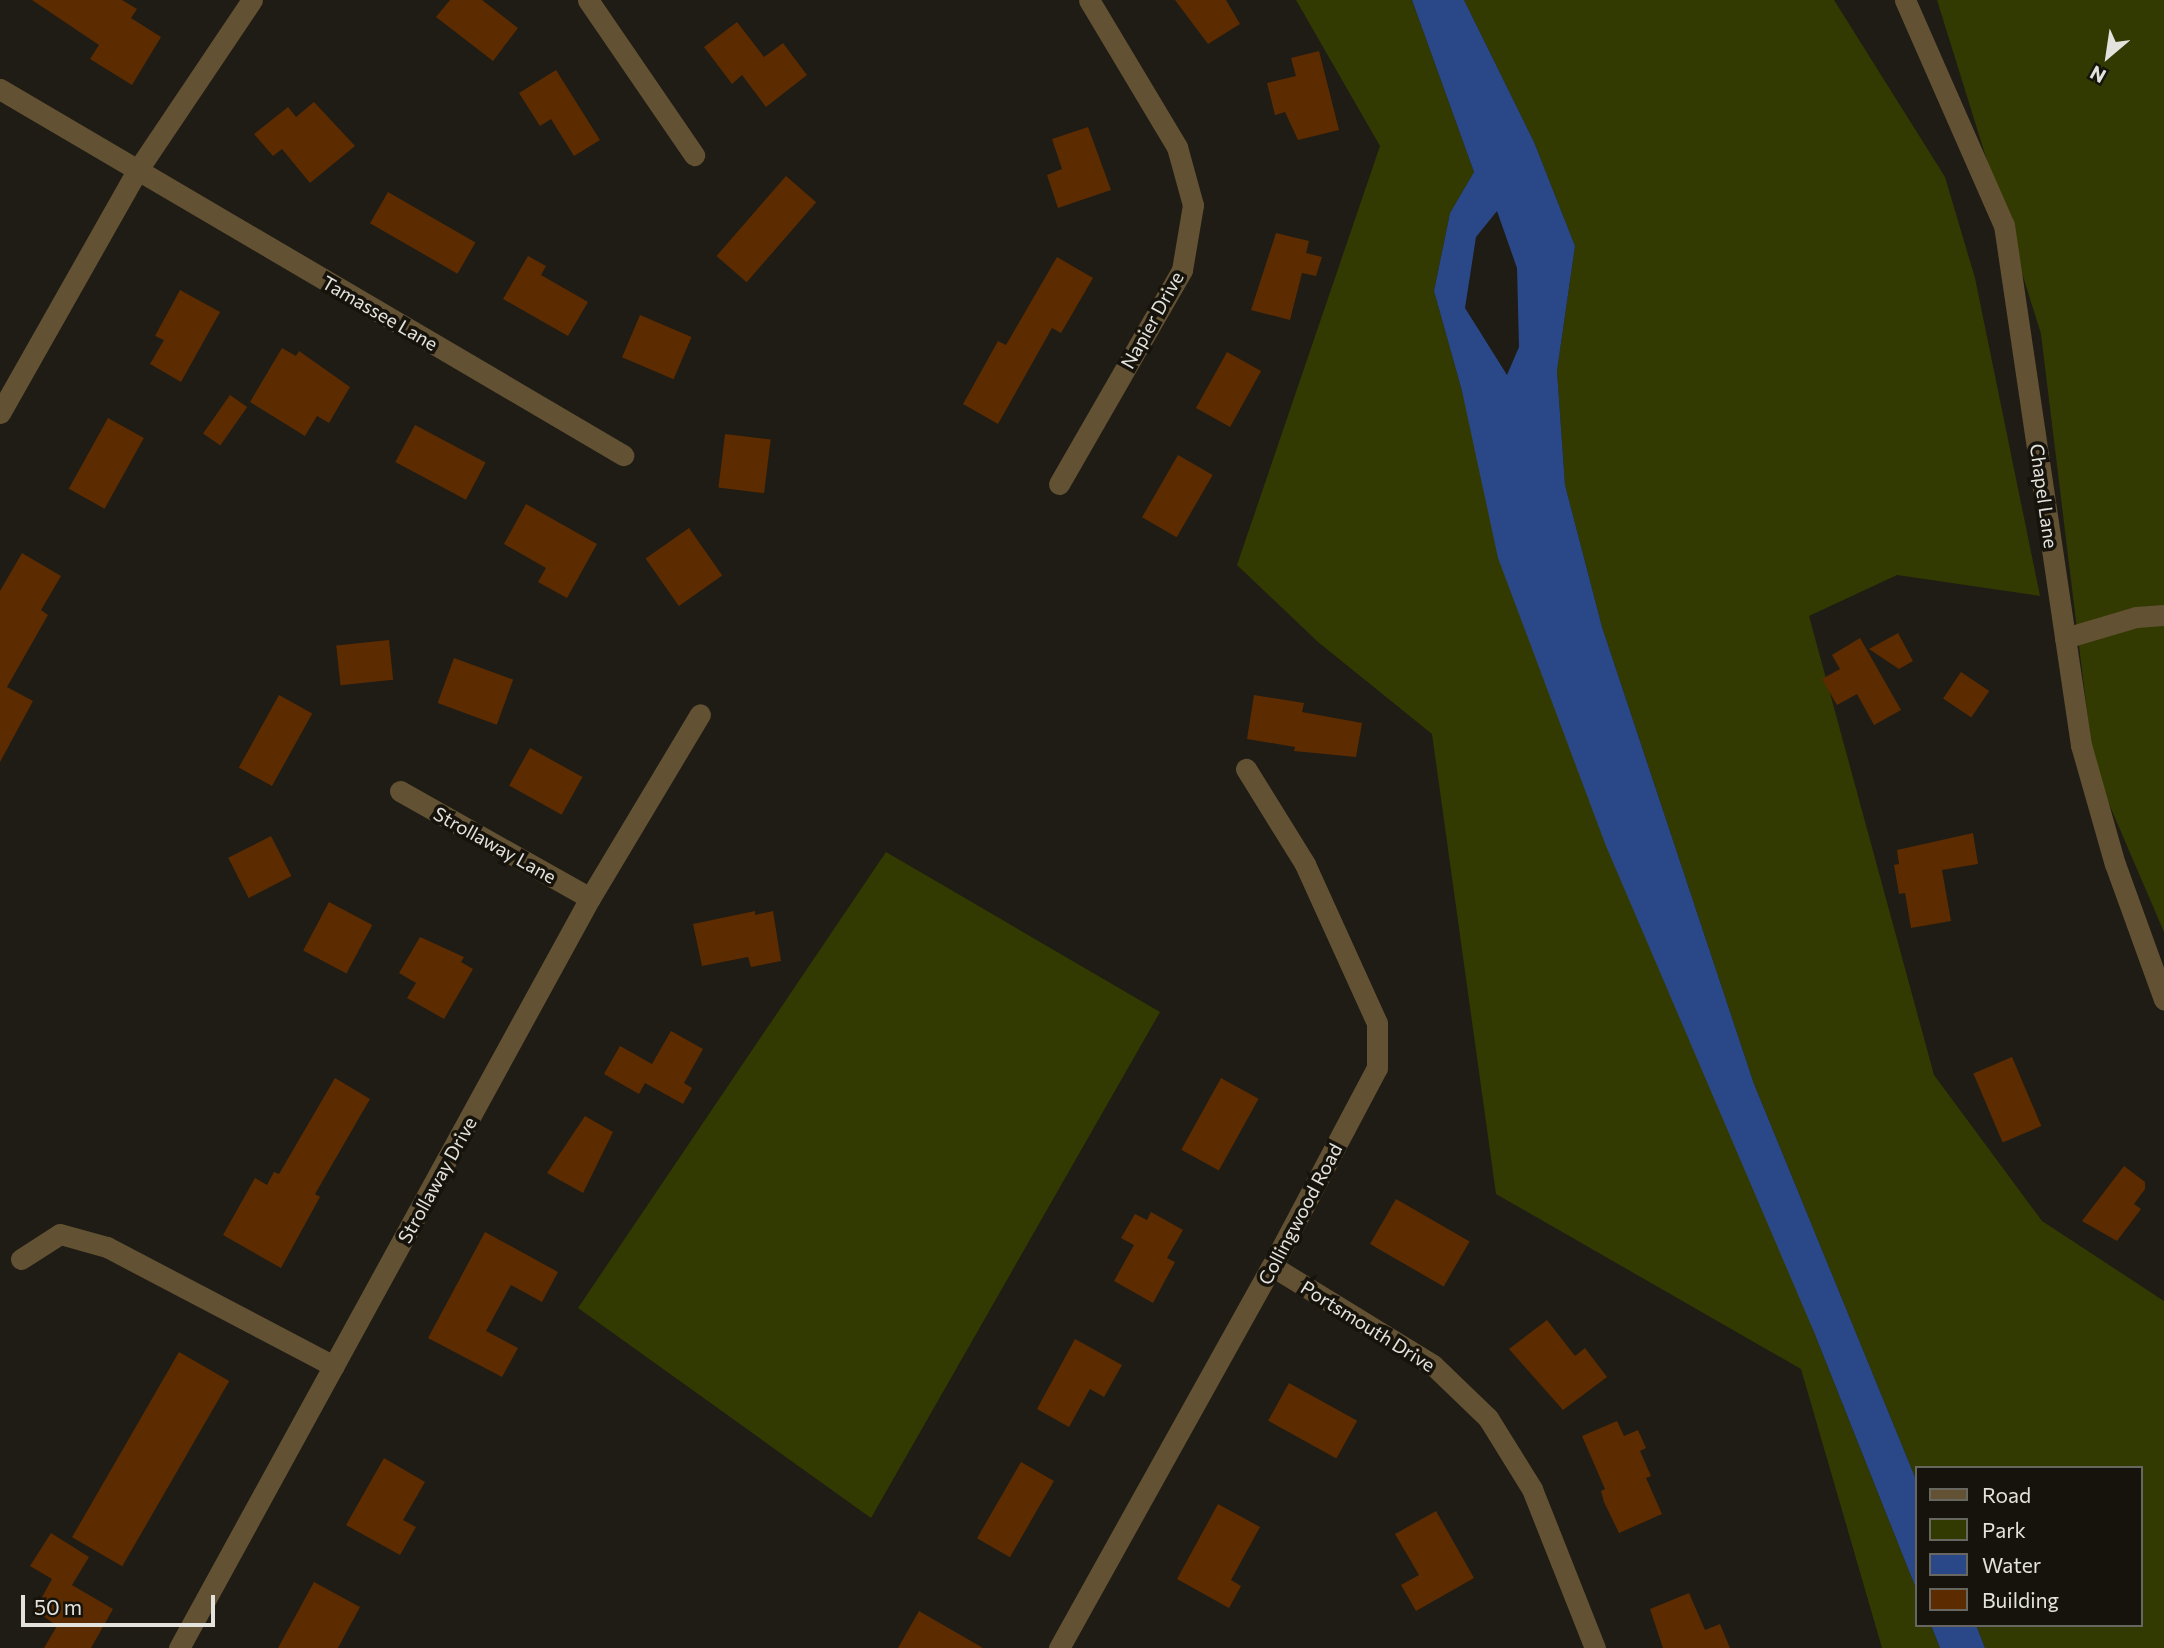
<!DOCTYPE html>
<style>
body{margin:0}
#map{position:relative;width:2164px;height:1648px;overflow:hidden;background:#1e1c14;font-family:Commissioner,sans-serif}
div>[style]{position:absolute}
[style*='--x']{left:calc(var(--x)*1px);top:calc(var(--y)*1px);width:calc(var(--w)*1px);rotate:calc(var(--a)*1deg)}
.green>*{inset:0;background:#333a01}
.water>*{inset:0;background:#2a4887}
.building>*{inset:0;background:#5d2b00;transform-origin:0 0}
.minor>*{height:21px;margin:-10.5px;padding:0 10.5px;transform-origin:10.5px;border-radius:10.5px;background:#635133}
span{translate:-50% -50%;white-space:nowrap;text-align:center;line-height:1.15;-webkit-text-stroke:7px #15130b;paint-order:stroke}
.street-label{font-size:19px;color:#e3e2dc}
.legend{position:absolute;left:1915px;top:1466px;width:228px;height:161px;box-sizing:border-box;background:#15130b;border:2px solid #67665f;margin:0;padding:9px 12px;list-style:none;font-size:21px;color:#e3e2dc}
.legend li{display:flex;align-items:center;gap:14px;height:35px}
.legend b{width:35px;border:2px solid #67665f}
.north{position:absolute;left:2073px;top:21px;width:70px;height:70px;-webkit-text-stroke:5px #15130b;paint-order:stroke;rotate:209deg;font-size:19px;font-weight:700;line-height:28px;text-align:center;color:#e3e2dc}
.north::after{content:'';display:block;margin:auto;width:24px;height:32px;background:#e3e2dc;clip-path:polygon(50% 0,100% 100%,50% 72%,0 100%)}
.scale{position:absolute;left:21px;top:1595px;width:194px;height:32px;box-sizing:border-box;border:4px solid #e3e2dc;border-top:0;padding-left:9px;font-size:21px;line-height:24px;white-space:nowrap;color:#e3e2dc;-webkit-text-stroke:5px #15130b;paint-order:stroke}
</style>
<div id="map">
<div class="green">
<div style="clip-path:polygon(1296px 0,1412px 0,1474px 172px,1450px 213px,1434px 291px,1462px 391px,1814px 1332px,1917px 1591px,1917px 1625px,1931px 1625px,1940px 1648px,1882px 1648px,1801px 1369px,1496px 1194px,1432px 734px,1318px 642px,1237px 565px,1380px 146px)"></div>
<div style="clip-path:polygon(1464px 0,1834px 0,1945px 177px,1975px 278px,2040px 596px,1897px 575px,1809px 616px,1934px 1075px,2042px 1221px,2164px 1301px,2164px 1648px,1985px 1648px,1976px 1625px,2141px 1625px,2141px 1468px,1917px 1468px,1917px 1482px,1754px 1084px,1602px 627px,1565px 485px,1557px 371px,1575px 246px,1534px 142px)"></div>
<div style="clip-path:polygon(1937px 0,2164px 0,2164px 932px,2094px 769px,2041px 334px)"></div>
<div style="clip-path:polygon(886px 852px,1160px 1012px,871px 1518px,578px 1308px)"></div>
</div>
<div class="water">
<div style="clip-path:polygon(evenodd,1412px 0,1464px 0,1534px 142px,1575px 246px,1557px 371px,1565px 485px,1602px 627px,1754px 1084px,1917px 1482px,1917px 1591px,1814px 1332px,1606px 846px,1498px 558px,1462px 391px,1434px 291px,1450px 213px,1474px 172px,1412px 0,1497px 211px,1517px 268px,1519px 347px,1507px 375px,1465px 308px,1476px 237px,1497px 211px)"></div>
<div style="clip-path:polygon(1931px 1625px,1976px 1625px,1985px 1648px,1940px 1648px)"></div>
</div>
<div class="building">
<div style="clip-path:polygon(32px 0,122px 0,137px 9px,131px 18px,161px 37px,132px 85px,90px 59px,99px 45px)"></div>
<div style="clip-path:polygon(450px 0,482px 0,518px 28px,493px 61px,436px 17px)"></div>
<div style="clip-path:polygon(1175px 0,1226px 0,1240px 24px,1208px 44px)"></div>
<div style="clip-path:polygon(737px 22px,764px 57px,783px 43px,807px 75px,766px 107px,742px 75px,732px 84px,704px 47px)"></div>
<div style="clip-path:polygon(1319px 51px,1339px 130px,1298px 140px,1285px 112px,1275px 115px,1267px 83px,1296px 76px,1291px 58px)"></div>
<div style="clip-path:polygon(556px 70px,600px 140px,574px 156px,551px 119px,540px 126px,519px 93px)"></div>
<div style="clip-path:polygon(314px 102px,355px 146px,310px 183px,282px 149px,273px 156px,254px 134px,288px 107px,296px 117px)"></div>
<div style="clip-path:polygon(1088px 127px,1111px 190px,1058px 208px,1047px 175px,1062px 169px,1052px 139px)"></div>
<div style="left:786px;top:176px;width:40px;height:106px;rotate:41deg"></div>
<div style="left:388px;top:192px;width:101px;height:36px;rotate:30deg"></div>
<div style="clip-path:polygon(1276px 233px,1309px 241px,1306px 253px,1322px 257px,1316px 276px,1302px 273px,1290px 320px,1251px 310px)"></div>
<div style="clip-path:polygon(528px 256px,546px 266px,541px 275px,588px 302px,568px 336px,503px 299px)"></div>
<div style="clip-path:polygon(1057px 257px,1093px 278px,1061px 333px,1052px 328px,998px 424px,963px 404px,998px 341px,1006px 345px)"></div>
<div style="clip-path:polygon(180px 290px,220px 312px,181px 382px,150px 364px,164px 340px,155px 336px)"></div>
<div style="left:640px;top:315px;width:56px;height:46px;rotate:23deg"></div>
<div style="clip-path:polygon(282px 348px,296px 356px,299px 351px,350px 387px,329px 423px,317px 416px,305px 436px,250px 402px)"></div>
<div style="left:1227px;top:352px;width:39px;height:64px;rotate:29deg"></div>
<div style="left:230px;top:395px;width:21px;height:47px;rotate:35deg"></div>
<div style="left:108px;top:418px;width:41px;height:81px;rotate:29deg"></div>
<div style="left:415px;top:425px;width:80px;height:42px;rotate:28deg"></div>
<div style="left:725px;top:434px;width:46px;height:54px;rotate:7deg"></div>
<div style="left:1178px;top:455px;width:40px;height:72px;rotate:30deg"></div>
<div style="clip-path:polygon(526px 504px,597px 544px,567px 598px,538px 582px,546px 568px,504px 544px)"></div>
<div style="left:689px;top:528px;width:58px;height:53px;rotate:55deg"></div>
<div style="clip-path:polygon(22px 553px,61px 576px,41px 610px,48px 615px,7px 687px,33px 701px,0 762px,0 591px)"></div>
<div style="clip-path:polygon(1898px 633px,1913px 661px,1899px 669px,1869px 649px)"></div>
<div style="clip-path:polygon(1860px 638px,1901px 710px,1874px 725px,1857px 694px,1837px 705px,1822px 679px,1840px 669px,1832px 655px)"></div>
<div style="left:389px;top:640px;width:40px;height:53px;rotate:84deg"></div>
<div style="left:454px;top:658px;width:63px;height:48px;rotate:20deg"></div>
<div style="left:1961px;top:672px;width:34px;height:32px;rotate:34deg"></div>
<div style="left:279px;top:695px;width:38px;height:83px;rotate:29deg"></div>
<div style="clip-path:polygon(1254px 695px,1304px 703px,1302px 712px,1362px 723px,1356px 757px,1294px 751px,1295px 747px,1247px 739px)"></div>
<div style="left:530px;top:748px;width:60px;height:43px;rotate:29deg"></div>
<div style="clip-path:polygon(1973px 833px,1978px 864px,1942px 870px,1951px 921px,1911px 928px,1905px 893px,1899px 894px,1894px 865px,1899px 864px,1897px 850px)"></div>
<div style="left:271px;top:836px;width:45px;height:48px;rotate:63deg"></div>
<div style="left:329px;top:902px;width:49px;height:55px;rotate:28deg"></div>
<div style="clip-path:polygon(755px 911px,755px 915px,773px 911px,781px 961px,751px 967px,748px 957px,702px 966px,693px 924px)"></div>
<div style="clip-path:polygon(420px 937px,464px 957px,461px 962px,473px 969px,444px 1019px,407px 998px,416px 983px,399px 973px)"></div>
<div style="clip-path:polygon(671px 1031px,703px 1049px,684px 1083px,692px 1088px,683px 1104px,645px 1083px,639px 1094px,604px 1074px,620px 1046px,652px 1064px)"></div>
<div style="left:2012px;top:1057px;width:75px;height:42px;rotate:67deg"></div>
<div style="clip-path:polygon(335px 1078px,370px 1099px,315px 1194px,320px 1197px,281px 1268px,223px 1235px,255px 1178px,267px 1185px,274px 1172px,279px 1174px)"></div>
<div style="left:1221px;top:1078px;width:43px;height:82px;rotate:29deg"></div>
<div style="clip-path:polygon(585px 1116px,613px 1132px,583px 1193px,547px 1173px)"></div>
<div style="clip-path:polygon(2124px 1166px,2145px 1182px,2145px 1189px,2134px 1204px,2141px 1209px,2117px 1241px,2082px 1221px)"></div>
<div style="left:1396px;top:1199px;width:85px;height:52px;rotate:30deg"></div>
<div style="clip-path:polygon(1151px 1212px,1183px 1230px,1167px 1258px,1175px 1262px,1153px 1303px,1114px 1281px,1134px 1245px,1121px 1238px,1135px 1214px,1147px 1220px)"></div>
<div style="clip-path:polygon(485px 1232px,558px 1272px,542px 1302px,511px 1285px,486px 1331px,518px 1348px,502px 1377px,428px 1338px)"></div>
<div style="clip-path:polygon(1547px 1320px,1575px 1356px,1585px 1348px,1607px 1377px,1563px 1410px,1509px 1349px)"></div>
<div style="clip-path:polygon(1075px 1339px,1122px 1365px,1104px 1397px,1090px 1389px,1069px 1427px,1037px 1409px)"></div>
<div style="left:179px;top:1352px;width:58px;height:214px;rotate:30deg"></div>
<div style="left:1289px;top:1383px;width:78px;height:43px;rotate:29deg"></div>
<div style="clip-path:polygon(1617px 1421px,1624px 1436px,1638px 1430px,1646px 1448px,1640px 1451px,1651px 1476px,1646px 1478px,1662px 1514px,1619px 1533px,1604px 1502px,1601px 1491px,1605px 1489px,1582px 1436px)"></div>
<div style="clip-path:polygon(384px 1458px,425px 1482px,403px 1520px,416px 1527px,400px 1555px,346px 1525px)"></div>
<div style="left:1021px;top:1462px;width:38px;height:88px;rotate:30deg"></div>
<div style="clip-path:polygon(1218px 1504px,1260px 1527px,1231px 1580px,1241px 1586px,1229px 1608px,1177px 1579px)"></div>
<div style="clip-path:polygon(1436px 1511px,1474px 1578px,1416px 1611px,1401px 1585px,1419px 1575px,1395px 1534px)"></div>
<div style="clip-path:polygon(51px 1533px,89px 1557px,72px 1585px,113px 1609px,91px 1648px,44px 1648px,57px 1626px,35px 1610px,52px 1579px,30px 1566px)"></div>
<div style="clip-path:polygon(314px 1582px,360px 1607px,338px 1648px,278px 1648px)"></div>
<div style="clip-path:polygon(1689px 1593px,1705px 1630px,1720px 1624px,1730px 1648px,1663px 1648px,1650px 1609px)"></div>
<div style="clip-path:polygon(919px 1611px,983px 1648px,898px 1648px)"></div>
</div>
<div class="minor">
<div style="--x:588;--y:0;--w:188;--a:55.6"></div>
<div style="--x:1905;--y:0;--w:246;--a:66.3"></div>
<div style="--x:2004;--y:225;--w:526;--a:81.58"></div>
<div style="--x:2081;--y:745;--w:124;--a:74.1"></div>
<div style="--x:2115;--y:864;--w:144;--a:70.1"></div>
<div style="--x:0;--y:89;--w:723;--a:30.43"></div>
<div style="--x:0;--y:413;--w:278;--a:-60.5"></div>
<div style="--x:137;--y:171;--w:206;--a:-56.1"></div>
<div style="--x:1059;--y:484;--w:247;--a:-60.1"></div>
<div style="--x:1182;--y:270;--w:66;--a:-80.4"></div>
<div style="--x:1193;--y:205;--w:60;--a:-105.4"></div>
<div style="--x:1177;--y:147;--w:171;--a:-120.9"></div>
<div style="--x:2065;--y:638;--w:74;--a:-16.5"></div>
<div style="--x:2136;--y:617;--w:28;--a:-4"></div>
<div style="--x:400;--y:791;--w:218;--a:29.4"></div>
<div style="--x:21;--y:1259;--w:46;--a:-32.7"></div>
<div style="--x:60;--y:1234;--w:49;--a:15.5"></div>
<div style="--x:107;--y:1247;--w:256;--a:27.7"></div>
<div style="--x:1272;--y:1266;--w:189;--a:31.6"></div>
<div style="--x:1433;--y:1365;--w:76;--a:43.9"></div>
<div style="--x:1488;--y:1418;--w:84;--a:58.2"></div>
<div style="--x:1532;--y:1489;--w:171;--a:68.4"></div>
<div style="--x:179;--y:1648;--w:855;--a:-61.28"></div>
<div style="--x:590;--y:898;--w:214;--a:-59.1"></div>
<div style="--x:1059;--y:1648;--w:437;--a:-60.9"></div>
<div style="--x:1272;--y:1266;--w:224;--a:-62.1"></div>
<div style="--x:1377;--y:1068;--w:45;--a:-90"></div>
<div style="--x:1377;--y:1023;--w:175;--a:-114.4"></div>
<div style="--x:1305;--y:864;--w:112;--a:-121.8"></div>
</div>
<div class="street-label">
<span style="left:380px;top:313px;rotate:30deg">Tamassee Lane</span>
<span style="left:1152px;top:320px;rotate:-61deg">Napier Drive</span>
<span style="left:2044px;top:496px;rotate:82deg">Chapel Lane</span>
<span style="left:495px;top:845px;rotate:29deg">Strollaway Lane</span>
<span style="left:437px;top:1180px;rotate:-61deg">Strollaway Drive</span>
<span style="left:1300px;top:1214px;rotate:-62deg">Collingwood Road</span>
<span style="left:1368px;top:1326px;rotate:32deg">Portsmouth Drive</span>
</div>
<ul class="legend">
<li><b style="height:9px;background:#635133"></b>Road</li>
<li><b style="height:19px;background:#333a01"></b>Park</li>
<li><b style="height:19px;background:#2a4887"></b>Water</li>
<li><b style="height:19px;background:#5d2b00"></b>Building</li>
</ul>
<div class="north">N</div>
<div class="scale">50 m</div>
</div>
